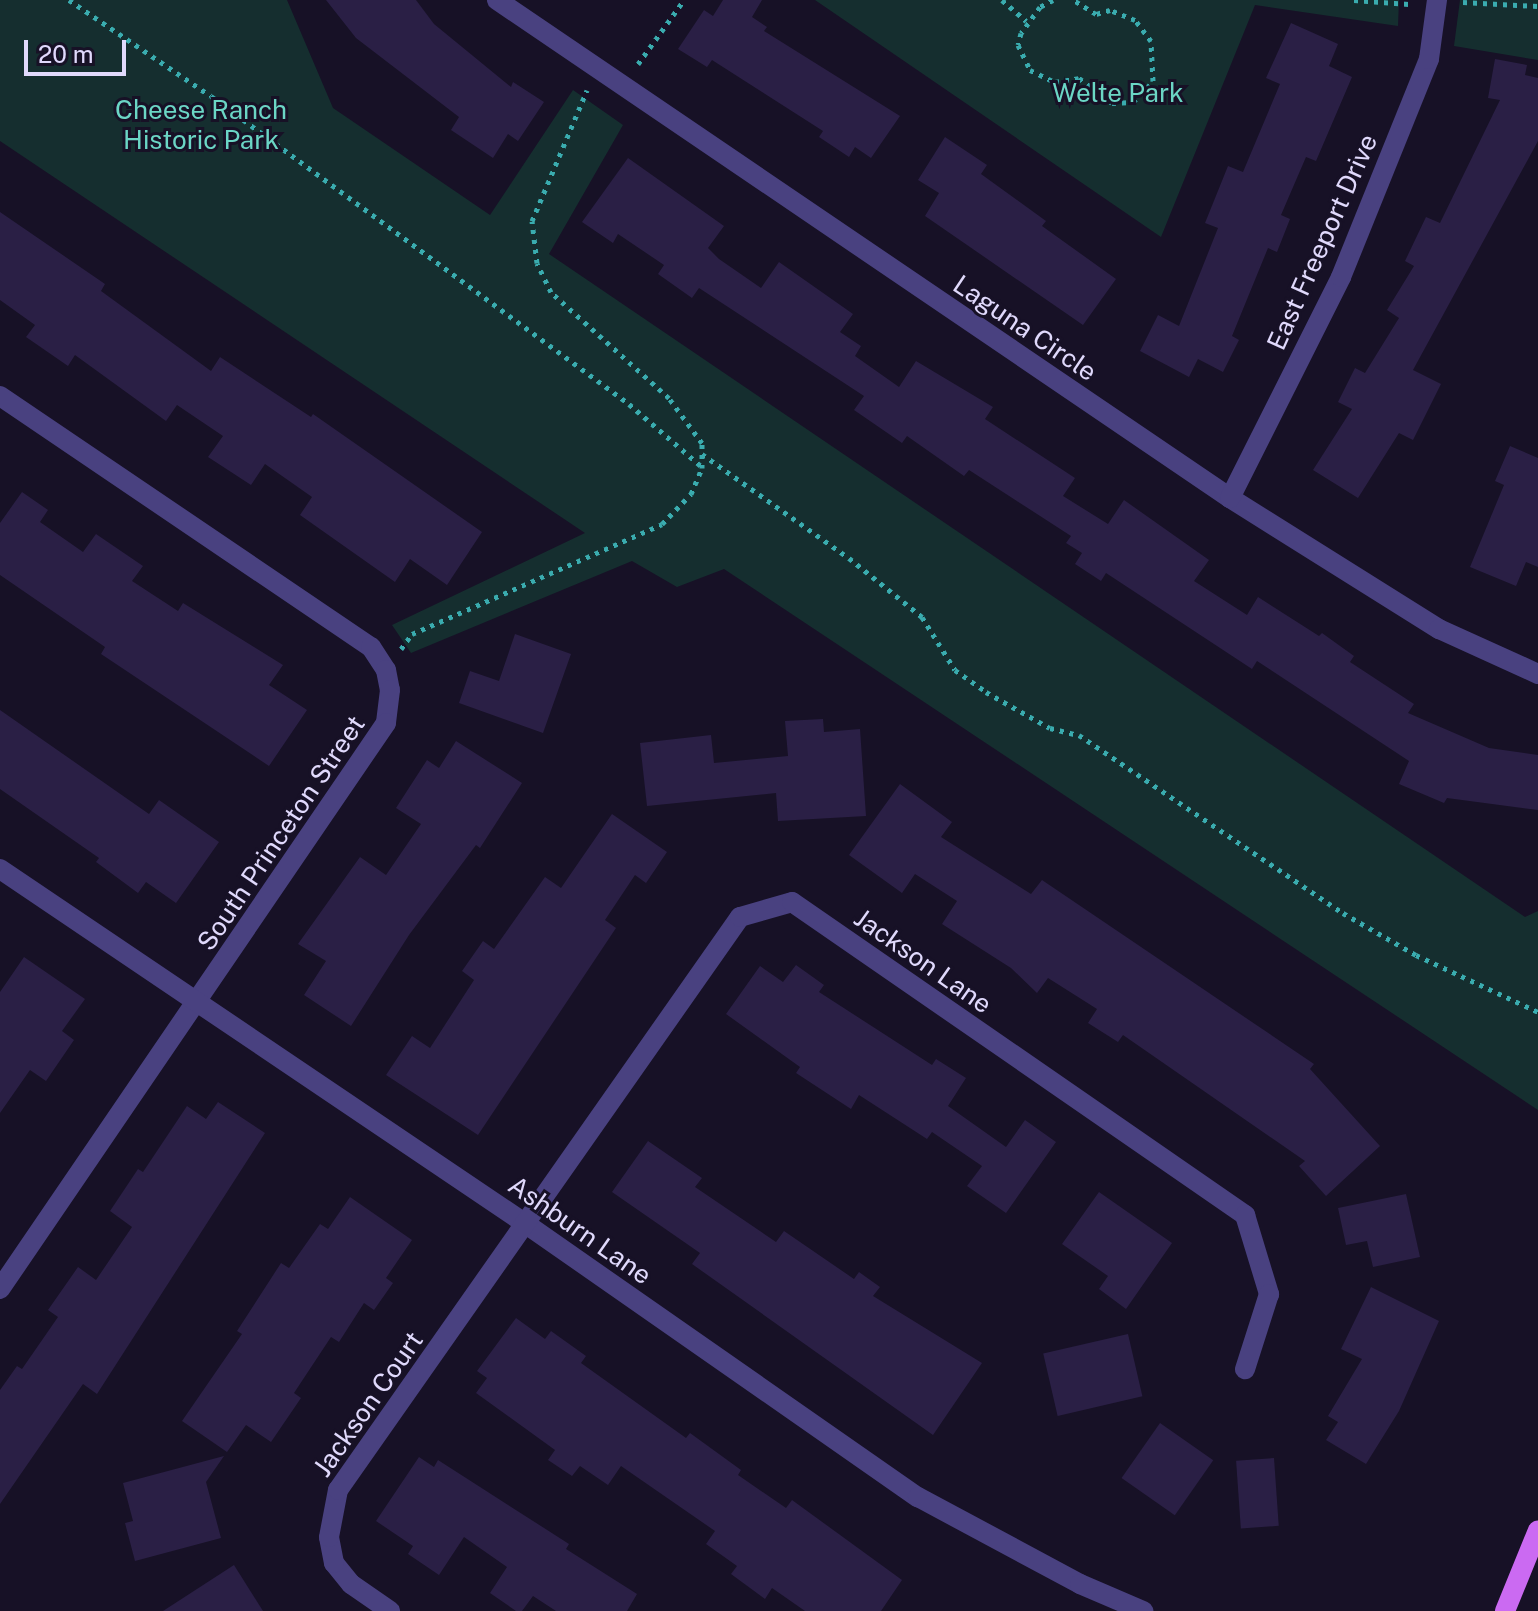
<!DOCTYPE html>
<style>
body{margin:0}
#map{position:relative;width:1538px;height:1611px;overflow:hidden;background:#171126;font-family:"Public Sans",sans-serif}
div>[style]{position:absolute}
[style*='--x']{left:calc(var(--x)*1px);top:calc(var(--y)*1px);width:calc(var(--w)*1px);rotate:calc(var(--a)*1deg)}
.green>*{inset:0;background:#152e2f}
.building>*{inset:0;background:#2a1f45;transform-origin:0 0}
.path>*{height:5px;margin-top:-2.5px;transform-origin:0;background:repeating-linear-gradient(90deg,#3aacaf 0 4px,transparent 0 10px)}
.minor>*{height:20px;margin:-10px;padding:0 10px;transform-origin:10px;border-radius:10px;background:#494180}
.major>*{height:20px;margin:-10px;padding:0 10px;transform-origin:10px;border-radius:10px;background:#cb6af2}
span{translate:-50% -50%;white-space:nowrap;text-align:center;line-height:1.15;-webkit-text-stroke:6px #171126;paint-order:stroke}
.park-label{font-size:26px;color:#6bd6c5}
.street-label{font-size:26px;color:#e0d9fc}
.scale{position:absolute;left:24px;top:40px;width:102px;height:36px;box-sizing:border-box;border:4px solid #e0d9fc;border-top:0;padding-left:10px;font-size:24px;line-height:28px;white-space:nowrap;color:#e0d9fc;-webkit-text-stroke:6px #171126;paint-order:stroke}
</style>
<div id="map">
<div class="green">
<div style="clip-path:polygon(0 0,287px 0,333px 108px,490px 215px,573px 90px,623px 125px,549px 254px,1525px 917px,1538px 911px,1538px 1110px,724px 569px,677px 587px,632px 561px,411px 653px,392px 625px,585px 533px,0 141px)"></div>
<div style="clip-path:polygon(815px 0,1399px 0,1398px 26px,1255px 5px,1161px 237px)"></div>
<div style="clip-path:polygon(1460px 0,1538px 0,1538px 60px,1454px 46px)"></div>
</div>
<div class="building">
<div style="clip-path:polygon(326px 0,416px 0,434px 24px,511px 87px,513px 82px,544px 102px,518px 141px,508px 134px,493px 158px,451px 130px,459px 117px,356px 38px)"></div>
<div style="clip-path:polygon(723px 0,762px 0,752px 17px,767px 27px,764px 31px,900px 116px,871px 158px,855px 147px,849px 157px,819px 137px,823px 131px,712px 60px,707px 67px,678px 49px,704px 10px,713px 16px)"></div>
<div style="clip-path:polygon(1291px 23px,1338px 44px,1329px 66px,1352px 77px,1316px 161px,1306px 157px,1281px 215px,1290px 219px,1277px 252px,1268px 248px,1232px 336px,1239px 340px,1223px 372px,1198px 359px,1189px 377px,1140px 351px,1158px 315px,1179px 326px,1218px 228px,1205px 223px,1228px 166px,1243px 172px,1280px 84px,1266px 78px)"></div>
<div style="clip-path:polygon(1495px 59px,1527px 65px,1525px 75px,1538px 78px,1538px 141px,1413px 370px,1441px 384px,1413px 440px,1399px 433px,1358px 498px,1313px 470px,1352px 409px,1338px 402px,1355px 368px,1365px 373px,1399px 318px,1387px 310px,1414px 266px,1405px 261px,1426px 217px,1440px 223px,1500px 100px,1488px 98px)"></div>
<div style="clip-path:polygon(945px 137px,987px 165px,981px 174px,1046px 221px,1042px 226px,1116px 279px,1083px 325px,925px 216px,939px 193px,918px 180px)"></div>
<div style="clip-path:polygon(628px 158px,724px 226px,708px 248px,719px 259px,761px 288px,779px 262px,853px 314px,840px 332px,861px 346px,855px 356px,899px 387px,916px 361px,993px 407px,985px 419px,1075px 478px,1063px 496px,1108px 524px,1124px 500px,1209px 560px,1194px 581px,1247px 615px,1258px 597px,1319px 636px,1322px 633px,1354px 656px,1350px 662px,1414px 704px,1408px 713px,1489px 748px,1538px 755px,1538px 810px,1447px 798px,1444px 803px,1399px 784px,1409px 761px,1257px 661px,1252px 669px,1106px 573px,1101px 581px,1075px 564px,1082px 553px,1066px 543px,1071px 536px,969px 470px,964px 476px,907px 436px,902px 443px,854px 410px,864px 396px,699px 288px,692px 298px,658px 274px,664px 265px,618px 234px,613px 243px,582px 222px)"></div>
<div style="clip-path:polygon(0 212px,105px 284px,101px 291px,211px 371px,220px 357px,311px 417px,313px 414px,482px 532px,447px 585px,410px 559px,395px 582px,300px 515px,312px 497px,265px 464px,251px 485px,208px 457px,223px 436px,177px 405px,166px 421px,75px 355px,68px 366px,26px 337px,35px 325px,0 300px)"></div>
<div style="clip-path:polygon(1510px 446px,1538px 458px,1538px 567px,1526px 562px,1516px 586px,1470px 567px,1504px 485px,1495px 481px)"></div>
<div style="clip-path:polygon(22px 492px,48px 510px,40px 522px,83px 552px,96px 534px,143px 566px,132px 581px,178px 611px,183px 603px,283px 665px,269px 685px,307px 710px,269px 766px,101px 654px,105px 647px,0 575px,0 523px)"></div>
<div style="clip-path:polygon(515px 634px,571px 654px,543px 733px,459px 703px,470px 671px,499px 681px)"></div>
<div style="clip-path:polygon(0 710px,149px 814px,159px 800px,219px 842px,176px 903px,146px 882px,138px 893px,96px 862px,99px 858px,0 789px)"></div>
<div style="clip-path:polygon(823px 719px,824px 732px,860px 729px,866px 816px,778px 821px,776px 793px,647px 806px,640px 743px,711px 735px,714px 763px,788px 756px,785px 721px)"></div>
<div style="clip-path:polygon(456px 741px,522px 783px,480px 848px,476px 845px,409px 935px,351px 1026px,304px 995px,326px 961px,298px 944px,360px 857px,386px 875px,421px 824px,396px 808px,427px 760px,439px 768px)"></div>
<div style="clip-path:polygon(900px 784px,952px 822px,941px 837px,1031px 894px,1042px 880px,1314px 1064px,1310px 1069px,1380px 1146px,1326px 1196px,1299px 1166px,1305px 1161px,1123px 1035px,1118px 1042px,1088px 1023px,1097px 1009px,1048px 978px,1037px 993px,1011px 968px,942px 924px,957px 901px,915px 874px,902px 893px,849px 855px)"></div>
<div style="clip-path:polygon(612px 814px,667px 852px,646px 883px,635px 875px,605px 920px,616px 928px,478px 1135px,386px 1075px,412px 1036px,430px 1048px,474px 980px,462px 971px,483px 941px,494px 949px,545px 877px,561px 888px)"></div>
<div style="clip-path:polygon(24px 957px,85px 999px,62px 1031px,74px 1040px,46px 1081px,30px 1070px,0 1113px,0 992px)"></div>
<div style="clip-path:polygon(796px 965px,824px 985px,819px 992px,932px 1065px,936px 1059px,966px 1078px,948px 1106px,1006px 1147px,1025px 1120px,1056px 1142px,1006px 1213px,967px 1186px,982px 1166px,932px 1132px,927px 1139px,859px 1095px,851px 1109px,796px 1073px,800px 1067px,726px 1014px,760px 966px,783px 982px)"></div>
<div style="clip-path:polygon(218px 1102px,265px 1133px,97px 1394px,83px 1384px,0 1504px,0 1390px,17px 1366px,22px 1369px,58px 1317px,48px 1310px,78px 1267px,96px 1280px,132px 1227px,110px 1211px,138px 1169px,143px 1172px,187px 1106px,206px 1119px)"></div>
<div style="clip-path:polygon(648px 1141px,702px 1178px,695px 1187px,776px 1242px,784px 1231px,854px 1279px,859px 1272px,880px 1287px,873px 1296px,982px 1363px,933px 1435px,692px 1264px,700px 1253px,612px 1192px)"></div>
<div style="clip-path:polygon(1099px 1192px,1172px 1243px,1126px 1309px,1099px 1289px,1108px 1276px,1062px 1244px)"></div>
<div style="clip-path:polygon(1406px 1194px,1420px 1257px,1373px 1267px,1367px 1241px,1346px 1245px,1338px 1208px)"></div>
<div style="clip-path:polygon(350px 1197px,412px 1240px,386px 1278px,393px 1283px,374px 1310px,364px 1303px,339px 1342px,331px 1337px,294px 1393px,301px 1398px,271px 1442px,246px 1425px,227px 1452px,182px 1421px,242px 1334px,237px 1331px,281px 1263px,289px 1268px,320px 1224px,328px 1229px)"></div>
<div style="clip-path:polygon(1371px 1287px,1439px 1321px,1399px 1411px,1366px 1464px,1326px 1440px,1338px 1422px,1328px 1416px,1362px 1359px,1341px 1349px)"></div>
<div style="clip-path:polygon(516px 1318px,545px 1339px,551px 1331px,586px 1356px,581px 1363px,686px 1438px,690px 1433px,741px 1470px,738px 1475px,786px 1508px,792px 1500px,902px 1580px,881px 1611px,805px 1611px,772px 1588px,765px 1599px,731px 1574px,737px 1566px,706px 1544px,715px 1531px,621px 1466px,608px 1485px,580px 1466px,572px 1476px,548px 1460px,555px 1450px,476px 1393px,487px 1378px,477px 1371px)"></div>
<div style="left:1128px;top:1334px;width:64px;height:87px;rotate:77deg"></div>
<div style="left:1160px;top:1423px;width:65px;height:67px;rotate:35deg"></div>
<div style="clip-path:polygon(224px 1456px,206px 1482px,221px 1538px,135px 1561px,125px 1523px,133px 1521px,123px 1483px)"></div>
<div style="clip-path:polygon(419px 1457px,434px 1467px,438px 1460px,569px 1544px,566px 1549px,637px 1594px,627px 1611px,556px 1611px,533px 1596px,522px 1611px,516px 1611px,490px 1593px,507px 1567px,464px 1537px,439px 1575px,408px 1554px,413px 1546px,376px 1521px)"></div>
<div style="left:1274px;top:1458px;width:68px;height:38px;rotate:86deg"></div>
<div style="clip-path:polygon(234px 1565px,263px 1611px,163px 1611px)"></div>
</div>
<div class="path">
<div style="--x:69;--y:0;--w:171;--a:34.1"></div>
<div style="--x:211;--y:96;--w:519;--a:36.38"></div>
<div style="--x:629;--y:404;--w:96;--a:40.8"></div>
<div style="--x:1002;--y:0;--w:32;--a:41"></div>
<div style="--x:1053;--y:0;--w:15;--a:152"></div>
<div style="--x:1040;--y:7;--w:32;--a:126"></div>
<div style="--x:1021;--y:33;--w:12;--a:104"></div>
<div style="--x:1018;--y:45;--w:28;--a:64"></div>
<div style="--x:1030;--y:70;--w:28;--a:26"></div>
<div style="--x:1055;--y:82;--w:24;--a:-9"></div>
<div style="--x:1079;--y:78;--w:41;--a:37.1"></div>
<div style="--x:1112;--y:103;--w:21;--a:-3"></div>
<div style="--x:1133;--y:102;--w:29;--a:-46"></div>
<div style="--x:1153;--y:81;--w:40;--a:-92.9"></div>
<div style="--x:1151;--y:41;--w:26;--a:-127"></div>
<div style="--x:1135;--y:20;--w:27;--a:-158"></div>
<div style="--x:1110;--y:10;--w:15;--a:164"></div>
<div style="--x:1096;--y:14;--w:26;--a:-148"></div>
<div style="--x:1354;--y:0;--w:55;--a:4.2"></div>
<div style="--x:1463;--y:2;--w:75;--a:3.1"></div>
<div style="--x:638;--y:64;--w:79;--a:-54.3"></div>
<div style="--x:702;--y:454;--w:180;--a:35.3"></div>
<div style="--x:849;--y:558;--w:94;--a:38.9"></div>
<div style="--x:922;--y:617;--w:62;--a:58.1"></div>
<div style="--x:955;--y:670;--w:38;--a:35"></div>
<div style="--x:986;--y:692;--w:73;--a:29.4"></div>
<div style="--x:1050;--y:728;--w:30;--a:14"></div>
<div style="--x:1079;--y:735;--w:318;--a:34"></div>
<div style="--x:1343;--y:913;--w:84;--a:29.9"></div>
<div style="--x:1416;--y:955;--w:135;--a:25"></div>
<div style="--x:401;--y:649;--w:19;--a:-54"></div>
<div style="--x:412;--y:634;--w:273;--a:-23.7"></div>
<div style="--x:662;--y:524;--w:42;--a:-46"></div>
<div style="--x:691;--y:494;--w:28;--a:-67"></div>
<div style="--x:702;--y:468;--w:25;--a:-90"></div>
<div style="--x:702;--y:443;--w:56;--a:-126.3"></div>
<div style="--x:669;--y:398;--w:159;--a:-138.1"></div>
<div style="--x:551;--y:292;--w:32;--a:-116"></div>
<div style="--x:537;--y:263;--w:42;--a:-96.8"></div>
<div style="--x:532;--y:221;--w:142;--a:-67.2"></div>
</div>
<div class="minor">
<div style="--x:497;--y:0;--w:886;--a:34.19"></div>
<div style="--x:1230;--y:498;--w:247;--a:32.1"></div>
<div style="--x:1439;--y:629;--w:109;--a:24.4"></div>
<div style="--x:0;--y:396;--w:448;--a:34.1"></div>
<div style="--x:371;--y:647;--w:27;--a:57"></div>
<div style="--x:386;--y:670;--w:20;--a:79"></div>
<div style="--x:390;--y:690;--w:33;--a:97"></div>
<div style="--x:386;--y:723;--w:685;--a:124.29"></div>
<div style="--x:1230;--y:498;--w:247;--a:-63.3"></div>
<div style="--x:1341;--y:277;--w:235;--a:-68"></div>
<div style="--x:1429;--y:59;--w:60;--a:-82.3"></div>
<div style="--x:0;--y:869;--w:635;--a:34.02"></div>
<div style="--x:526;--y:1224;--w:478;--a:34.9"></div>
<div style="--x:918;--y:1497;--w:184;--a:28.2"></div>
<div style="--x:1080;--y:1584;--w:69;--a:23.2"></div>
<div style="--x:390;--y:1611;--w:47;--a:-145.3"></div>
<div style="--x:351;--y:1584;--w:27;--a:-129"></div>
<div style="--x:334;--y:1563;--w:26;--a:-101"></div>
<div style="--x:329;--y:1537;--w:48;--a:-79.2"></div>
<div style="--x:338;--y:1490;--w:700;--a:-54.95"></div>
<div style="--x:740;--y:917;--w:54;--a:-16.1"></div>
<div style="--x:792;--y:902;--w:551;--a:34.64"></div>
<div style="--x:1245;--y:1215;--w:83;--a:73.1"></div>
<div style="--x:1269;--y:1294;--w:79;--a:107.7"></div>
</div>
<div class="major">
<div style="--x:1505;--y:1611;--w:87;--a:-67.8"></div>
</div>
<div class="park-label">
<span style="left:1118px;top:93px">Welte Park</span>
<span style="left:201px;top:125px">Cheese Ranch<br>Historic Park</span>
</div>
<div class="street-label">
<span style="left:1322px;top:242px;rotate:-66deg">East Freeport Drive</span>
<span style="left:1025px;top:328px;rotate:34deg">Laguna Circle</span>
<span style="left:281px;top:833px;rotate:-56deg">South Princeton Street</span>
<span style="left:923px;top:961px;rotate:35deg">Jackson Lane</span>
<span style="left:580px;top:1230px;rotate:35deg">Ashburn Lane</span>
<span style="left:368px;top:1404px;rotate:-55deg">Jackson Court</span>
</div>
<div class="scale">20 m</div>
</div>
